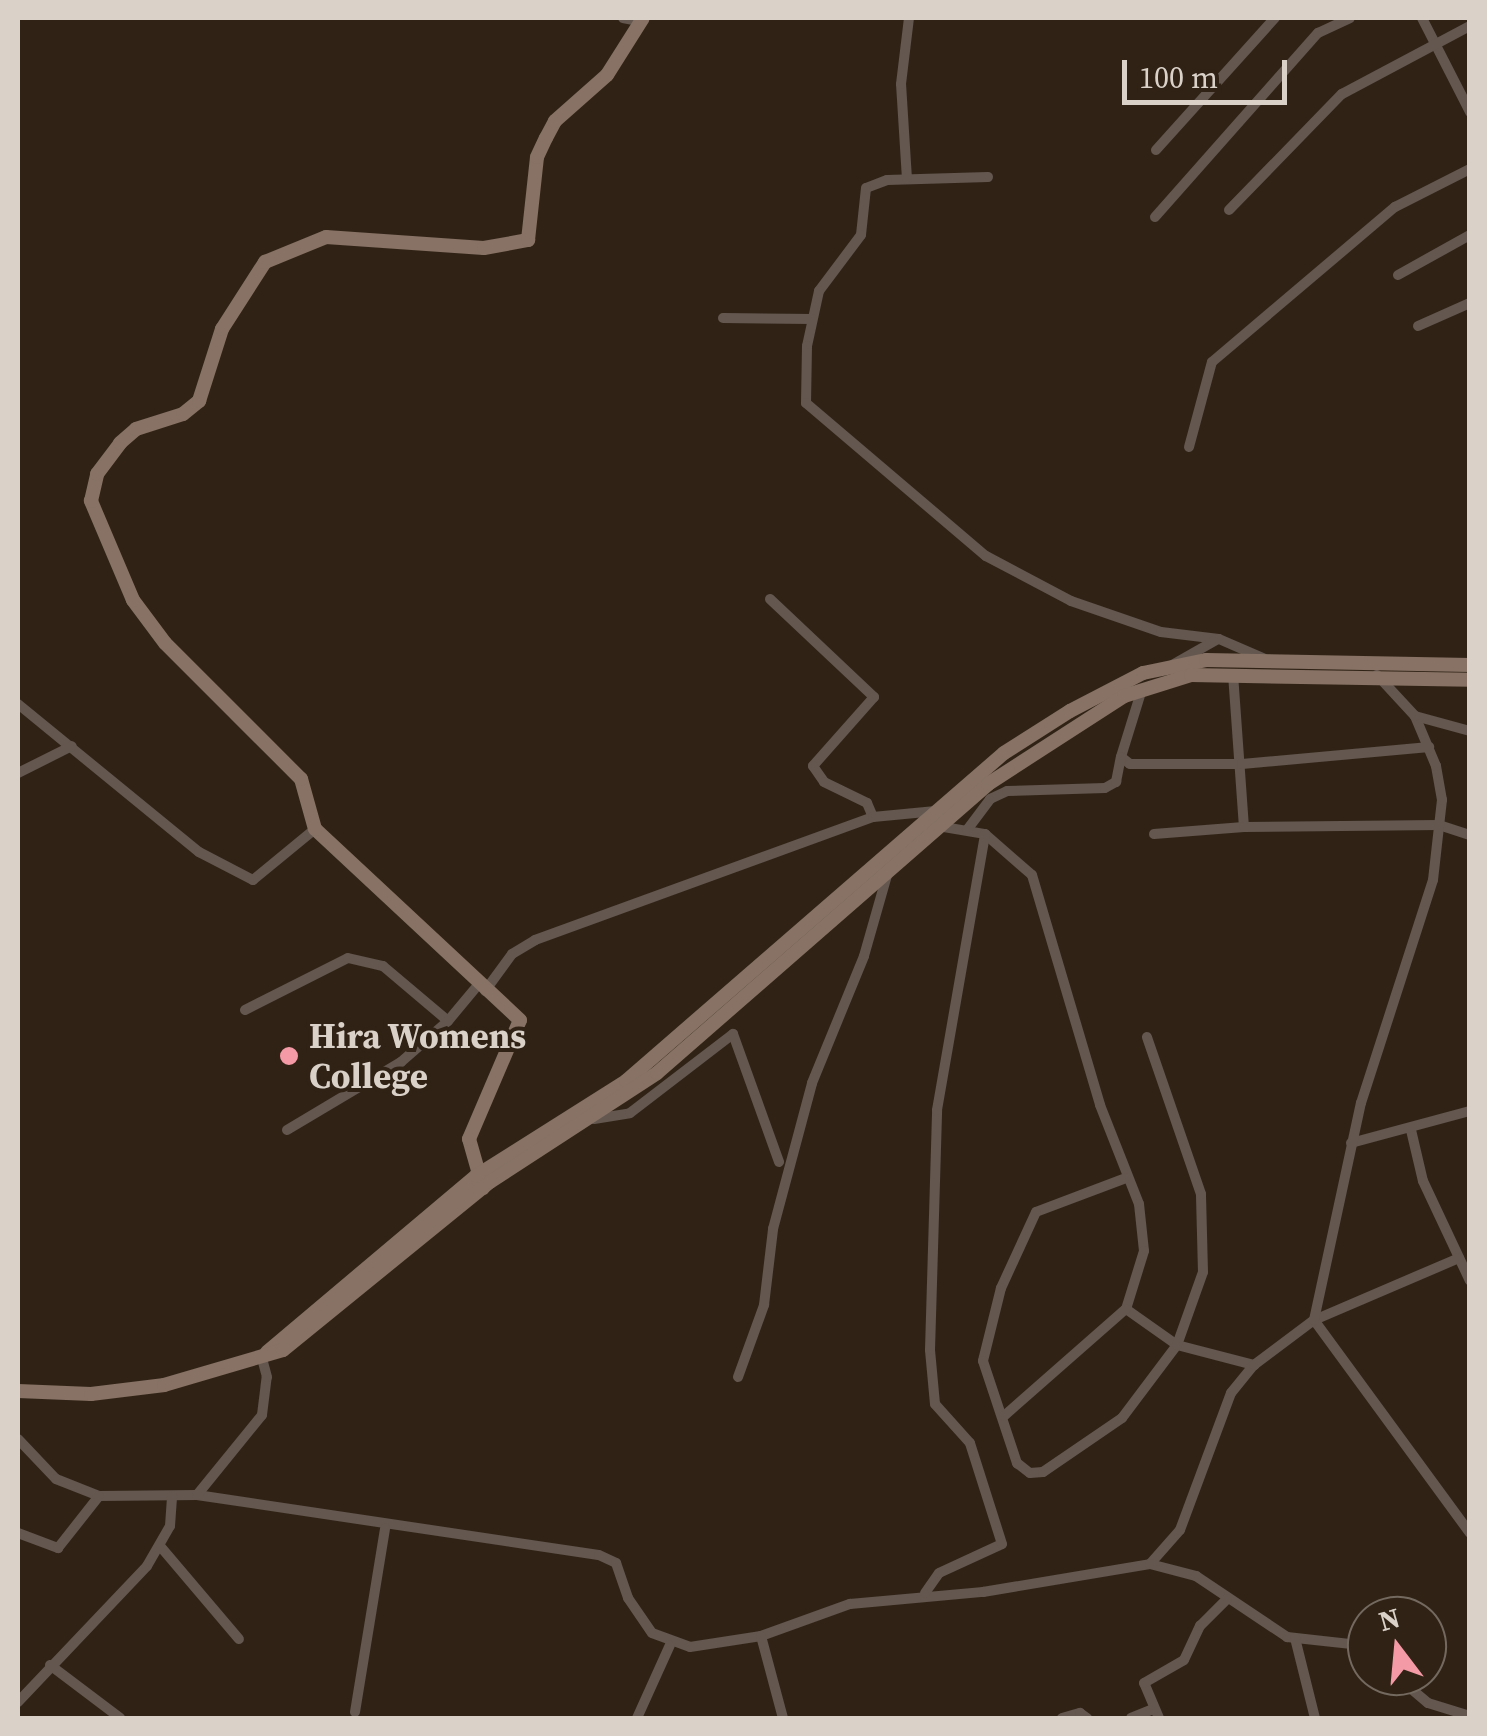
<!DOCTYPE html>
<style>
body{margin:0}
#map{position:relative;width:1487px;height:1736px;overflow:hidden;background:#302316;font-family:"Source Serif 4",serif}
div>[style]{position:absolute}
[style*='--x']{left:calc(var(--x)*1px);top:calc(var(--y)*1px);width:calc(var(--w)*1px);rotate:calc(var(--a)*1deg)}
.minor>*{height:10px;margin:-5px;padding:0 5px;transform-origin:5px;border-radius:5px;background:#64574f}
.secondary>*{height:14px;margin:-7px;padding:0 7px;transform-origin:7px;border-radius:7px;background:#877265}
.dots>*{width:28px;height:28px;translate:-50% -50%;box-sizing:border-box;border:5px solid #302316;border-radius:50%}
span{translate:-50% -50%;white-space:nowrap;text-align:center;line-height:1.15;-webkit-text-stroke:8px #302316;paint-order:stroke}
.poi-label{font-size:35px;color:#dad1c9;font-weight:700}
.left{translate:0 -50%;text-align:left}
.frame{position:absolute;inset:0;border:20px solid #dad1c9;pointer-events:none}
.north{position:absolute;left:1347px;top:1596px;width:100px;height:100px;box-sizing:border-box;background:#302316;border:2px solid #74695e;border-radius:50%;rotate:344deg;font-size:28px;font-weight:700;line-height:40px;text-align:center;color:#dad1c9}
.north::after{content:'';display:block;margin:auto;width:35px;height:45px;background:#f49aa7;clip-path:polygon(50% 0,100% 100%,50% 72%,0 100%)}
.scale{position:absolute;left:1122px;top:60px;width:165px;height:45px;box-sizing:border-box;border:5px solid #dad1c9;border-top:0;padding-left:12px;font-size:30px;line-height:35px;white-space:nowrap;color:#dad1c9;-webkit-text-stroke:8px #302316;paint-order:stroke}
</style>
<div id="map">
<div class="minor">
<div style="--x:623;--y:18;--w:16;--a:11"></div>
<div style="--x:1422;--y:18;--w:106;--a:62.9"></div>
<div style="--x:1156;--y:150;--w:178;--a:-48"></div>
<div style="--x:988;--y:177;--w:101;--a:178.3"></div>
<div style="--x:887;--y:180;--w:22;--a:159"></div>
<div style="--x:866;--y:188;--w:47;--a:96.1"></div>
<div style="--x:861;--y:235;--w:70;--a:126.9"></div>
<div style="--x:819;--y:291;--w:56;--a:102.3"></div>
<div style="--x:807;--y:346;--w:57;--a:91"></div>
<div style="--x:806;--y:403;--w:236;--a:40.4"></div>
<div style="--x:986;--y:556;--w:96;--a:27.9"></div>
<div style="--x:1071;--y:601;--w:95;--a:19"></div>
<div style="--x:1161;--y:632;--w:58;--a:6.9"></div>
<div style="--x:1219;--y:639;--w:48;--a:23.4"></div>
<div style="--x:907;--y:179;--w:95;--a:-93.6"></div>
<div style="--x:901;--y:84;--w:66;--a:-83.1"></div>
<div style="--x:1229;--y:210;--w:162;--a:-45.8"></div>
<div style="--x:1342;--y:94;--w:145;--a:-28"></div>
<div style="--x:1155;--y:217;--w:246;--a:-48.5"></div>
<div style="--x:1318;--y:33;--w:35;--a:-25"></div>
<div style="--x:1398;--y:275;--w:82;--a:-29.1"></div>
<div style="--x:723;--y:318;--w:89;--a:0.6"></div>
<div style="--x:1418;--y:326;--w:57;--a:-23.9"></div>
<div style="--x:1189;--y:447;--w:88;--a:-74.9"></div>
<div style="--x:1212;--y:362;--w:240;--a:-40.3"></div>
<div style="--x:1395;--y:207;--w:84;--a:-26.9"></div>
<div style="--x:770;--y:599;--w:143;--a:43.3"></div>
<div style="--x:874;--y:697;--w:92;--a:131.5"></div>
<div style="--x:813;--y:766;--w:19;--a:55"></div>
<div style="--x:824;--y:782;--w:48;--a:26"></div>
<div style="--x:867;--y:803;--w:15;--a:67"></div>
<div style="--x:1172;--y:665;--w:53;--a:-29.5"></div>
<div style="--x:1233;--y:674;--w:153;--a:85.9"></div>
<div style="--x:1142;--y:689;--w:71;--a:107.2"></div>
<div style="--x:1121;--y:757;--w:11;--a:38"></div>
<div style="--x:1130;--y:764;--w:112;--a:0"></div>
<div style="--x:1242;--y:764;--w:188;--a:-5.2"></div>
<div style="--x:18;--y:704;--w:234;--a:39.3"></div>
<div style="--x:199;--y:852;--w:61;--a:27.4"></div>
<div style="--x:253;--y:880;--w:80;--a:-39.4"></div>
<div style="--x:1415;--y:716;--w:57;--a:15.3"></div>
<div style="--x:18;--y:773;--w:60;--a:-26.6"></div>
<div style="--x:938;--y:826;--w:48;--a:9.7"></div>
<div style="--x:985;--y:834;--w:62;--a:41.1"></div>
<div style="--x:1032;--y:875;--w:240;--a:73.5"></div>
<div style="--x:1100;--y:1105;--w:106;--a:68.5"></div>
<div style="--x:1139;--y:1204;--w:47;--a:83.9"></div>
<div style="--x:1144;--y:1251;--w:61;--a:107.2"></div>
<div style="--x:1126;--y:1309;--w:62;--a:35.2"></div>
<div style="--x:1177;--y:1345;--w:80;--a:14.6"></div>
<div style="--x:967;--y:830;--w:39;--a:-53"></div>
<div style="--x:990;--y:799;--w:19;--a:-25"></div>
<div style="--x:1007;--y:791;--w:98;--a:-1.8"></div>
<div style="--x:1105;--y:788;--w:13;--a:-29"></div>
<div style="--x:1116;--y:782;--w:25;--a:-79"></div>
<div style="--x:1154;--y:834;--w:90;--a:-4.4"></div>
<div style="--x:1244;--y:827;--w:195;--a:-0.6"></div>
<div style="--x:1439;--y:825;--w:33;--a:18"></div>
<div style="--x:485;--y:991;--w:46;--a:-53.9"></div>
<div style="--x:512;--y:954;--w:27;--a:-31"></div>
<div style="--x:535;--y:940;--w:360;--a:-20"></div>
<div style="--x:873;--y:817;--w:63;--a:-5.4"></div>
<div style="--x:245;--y:1010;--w:115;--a:-26.8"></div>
<div style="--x:348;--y:958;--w:36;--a:13"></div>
<div style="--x:383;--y:966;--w:85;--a:40.2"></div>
<div style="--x:448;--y:1021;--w:47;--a:-50.2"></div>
<div style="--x:594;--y:1119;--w:36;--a:-9"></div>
<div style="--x:630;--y:1113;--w:130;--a:-37.5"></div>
<div style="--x:733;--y:1034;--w:136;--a:70.2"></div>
<div style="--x:287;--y:1130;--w:133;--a:-30.8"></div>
<div style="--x:401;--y:1062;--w:62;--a:-41.1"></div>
<div style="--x:1411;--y:1130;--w:52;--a:76.8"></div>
<div style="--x:1423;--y:1181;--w:110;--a:64.8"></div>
<div style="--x:1351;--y:1143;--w:123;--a:-15.1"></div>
<div style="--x:1126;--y:1178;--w:96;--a:159.3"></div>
<div style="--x:1036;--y:1212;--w:84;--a:114.7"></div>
<div style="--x:1001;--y:1288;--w:75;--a:103.9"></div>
<div style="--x:983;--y:1361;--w:108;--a:71.6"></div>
<div style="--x:1017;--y:1463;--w:16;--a:38"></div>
<div style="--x:1030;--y:1473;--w:13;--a:-4"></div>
<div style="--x:1043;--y:1472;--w:96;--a:-34.4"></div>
<div style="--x:1122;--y:1418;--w:91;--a:-53"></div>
<div style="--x:1177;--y:1345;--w:77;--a:-70.4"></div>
<div style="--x:1203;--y:1272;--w:78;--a:-91.5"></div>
<div style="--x:1201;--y:1194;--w:166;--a:-109"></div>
<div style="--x:1459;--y:1258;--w:158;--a:156.8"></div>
<div style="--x:1314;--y:1320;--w:264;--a:53.8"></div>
<div style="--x:738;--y:1377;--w:77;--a:-70.1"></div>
<div style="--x:764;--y:1305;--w:77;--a:-83.2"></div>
<div style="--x:773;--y:1229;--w:151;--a:-75"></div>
<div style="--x:812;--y:1083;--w:137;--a:-67.7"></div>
<div style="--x:864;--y:956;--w:87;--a:-74.1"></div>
<div style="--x:1004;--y:1416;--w:162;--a:-41.3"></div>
<div style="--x:18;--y:1439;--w:55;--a:46.5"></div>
<div style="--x:56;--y:1479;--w:46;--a:21.6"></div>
<div style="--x:99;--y:1496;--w:98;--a:-0.6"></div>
<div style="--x:197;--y:1495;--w:406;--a:8.5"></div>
<div style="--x:599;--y:1555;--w:19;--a:25"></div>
<div style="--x:616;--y:1563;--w:37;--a:71"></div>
<div style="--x:628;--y:1598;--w:42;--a:55.6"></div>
<div style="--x:652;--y:1633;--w:40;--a:20.2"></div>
<div style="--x:690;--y:1647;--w:72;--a:-8.8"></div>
<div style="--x:761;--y:1636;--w:95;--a:-19.8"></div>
<div style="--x:850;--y:1604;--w:134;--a:-5.2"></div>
<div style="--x:983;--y:1592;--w:169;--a:-9.5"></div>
<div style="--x:1150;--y:1564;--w:45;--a:-48.6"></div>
<div style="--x:1180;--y:1530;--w:146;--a:-69.6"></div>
<div style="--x:1231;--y:1393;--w:36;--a:-51"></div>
<div style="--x:1254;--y:1365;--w:75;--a:-36.9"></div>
<div style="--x:1314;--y:1320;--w:222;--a:-77.8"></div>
<div style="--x:1361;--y:1103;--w:234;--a:-72.1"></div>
<div style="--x:1433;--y:880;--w:81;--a:-83.6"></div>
<div style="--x:1442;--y:800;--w:35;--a:-100"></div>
<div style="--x:1436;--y:766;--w:54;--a:-112.8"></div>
<div style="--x:1415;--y:716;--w:56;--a:-132.8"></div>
<div style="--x:197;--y:1495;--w:103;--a:-50.9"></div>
<div style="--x:262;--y:1415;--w:38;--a:-83"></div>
<div style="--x:267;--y:1377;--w:23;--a:-105"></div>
<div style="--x:18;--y:1533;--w:43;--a:20.6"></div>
<div style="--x:58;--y:1548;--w:66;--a:-51.7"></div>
<div style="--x:160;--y:1546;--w:122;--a:49.7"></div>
<div style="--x:1150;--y:1564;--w:48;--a:14.6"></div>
<div style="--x:1196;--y:1576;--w:110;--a:33.8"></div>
<div style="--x:1287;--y:1637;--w:72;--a:6.3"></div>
<div style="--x:1359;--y:1645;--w:11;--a:41"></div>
<div style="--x:925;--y:1593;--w:24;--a:-55"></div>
<div style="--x:939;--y:1573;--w:69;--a:-24.7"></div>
<div style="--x:1002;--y:1544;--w:106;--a:-107.6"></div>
<div style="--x:970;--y:1443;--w:52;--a:-131.9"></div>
<div style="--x:935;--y:1404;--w:54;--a:-95.3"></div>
<div style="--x:930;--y:1350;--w:240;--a:-88.3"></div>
<div style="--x:937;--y:1110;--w:280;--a:-80.1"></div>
<div style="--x:761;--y:1636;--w:85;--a:75"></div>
<div style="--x:1295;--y:1638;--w:82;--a:76"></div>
<div style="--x:50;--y:1665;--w:88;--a:37.1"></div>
<div style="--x:1396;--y:1676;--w:42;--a:40.2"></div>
<div style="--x:1428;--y:1703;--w:44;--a:17.2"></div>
<div style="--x:18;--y:1702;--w:187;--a:-46.5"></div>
<div style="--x:147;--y:1566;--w:46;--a:-60.1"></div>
<div style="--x:170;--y:1526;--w:30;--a:-86"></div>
<div style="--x:355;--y:1712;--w:186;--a:-80.7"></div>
<div style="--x:637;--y:1718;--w:80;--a:-65.7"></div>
<div style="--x:1062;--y:1718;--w:19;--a:-16"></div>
<div style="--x:1080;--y:1713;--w:9;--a:36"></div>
<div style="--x:1131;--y:1718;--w:24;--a:-22"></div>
<div style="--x:1159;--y:1718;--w:38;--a:-113"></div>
<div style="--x:1144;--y:1683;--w:46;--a:-29.9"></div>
<div style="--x:1184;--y:1660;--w:38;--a:-65"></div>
<div style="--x:1200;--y:1626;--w:38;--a:-45"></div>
</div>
<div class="secondary">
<div style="--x:483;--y:1188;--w:51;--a:-105.9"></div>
<div style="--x:469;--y:1139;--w:129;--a:-66.8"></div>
<div style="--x:520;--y:1020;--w:280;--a:-137"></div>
<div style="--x:315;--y:829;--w:52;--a:-105.6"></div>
<div style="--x:301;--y:779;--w:192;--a:-135"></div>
<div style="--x:165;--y:643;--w:54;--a:-126.7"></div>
<div style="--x:133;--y:600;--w:108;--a:-113"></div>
<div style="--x:91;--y:501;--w:28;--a:-77"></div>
<div style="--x:97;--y:474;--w:39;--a:-53"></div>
<div style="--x:120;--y:443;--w:21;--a:-41"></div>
<div style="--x:136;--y:429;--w:49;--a:-17.7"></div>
<div style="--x:183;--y:414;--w:21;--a:-39"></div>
<div style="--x:199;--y:401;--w:76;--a:-72.3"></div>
<div style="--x:222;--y:329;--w:80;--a:-57.3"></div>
<div style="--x:265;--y:262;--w:66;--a:-22.3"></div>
<div style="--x:326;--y:237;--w:158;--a:4"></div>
<div style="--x:484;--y:248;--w:45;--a:-10.3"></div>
<div style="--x:528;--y:240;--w:83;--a:-83.8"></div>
<div style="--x:537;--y:157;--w:21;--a:-65"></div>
<div style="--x:546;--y:138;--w:19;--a:-62"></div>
<div style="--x:555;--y:121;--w:69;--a:-41.5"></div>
<div style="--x:607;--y:75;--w:67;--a:-57.7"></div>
<div style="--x:267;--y:1352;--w:273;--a:-40.1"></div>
<div style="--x:476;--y:1176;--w:178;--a:-32.3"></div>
<div style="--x:626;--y:1081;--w:500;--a:-40.95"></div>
<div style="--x:1004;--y:753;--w:78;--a:-32.5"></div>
<div style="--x:1070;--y:711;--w:82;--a:-27.5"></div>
<div style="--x:1143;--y:673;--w:64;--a:-11.7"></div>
<div style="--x:1206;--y:660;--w:264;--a:1.1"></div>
<div style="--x:18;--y:1391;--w:73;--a:2.4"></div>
<div style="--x:91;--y:1394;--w:74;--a:-7"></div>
<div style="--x:164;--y:1385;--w:124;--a:-16.4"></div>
<div style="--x:283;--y:1350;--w:267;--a:-39.1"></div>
<div style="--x:490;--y:1182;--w:199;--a:-33.1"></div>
<div style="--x:657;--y:1073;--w:439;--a:-41.1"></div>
<div style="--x:988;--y:784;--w:162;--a:-32.9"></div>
<div style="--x:1124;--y:696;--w:70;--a:-17.4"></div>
<div style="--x:1191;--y:675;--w:279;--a:1"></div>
</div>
<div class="dots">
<div style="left:289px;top:1056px;background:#f49aa7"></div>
</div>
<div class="poi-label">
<span class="left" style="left:309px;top:1056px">Hira Womens<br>College</span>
</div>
<div class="frame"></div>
<div class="north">N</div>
<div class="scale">100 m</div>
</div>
